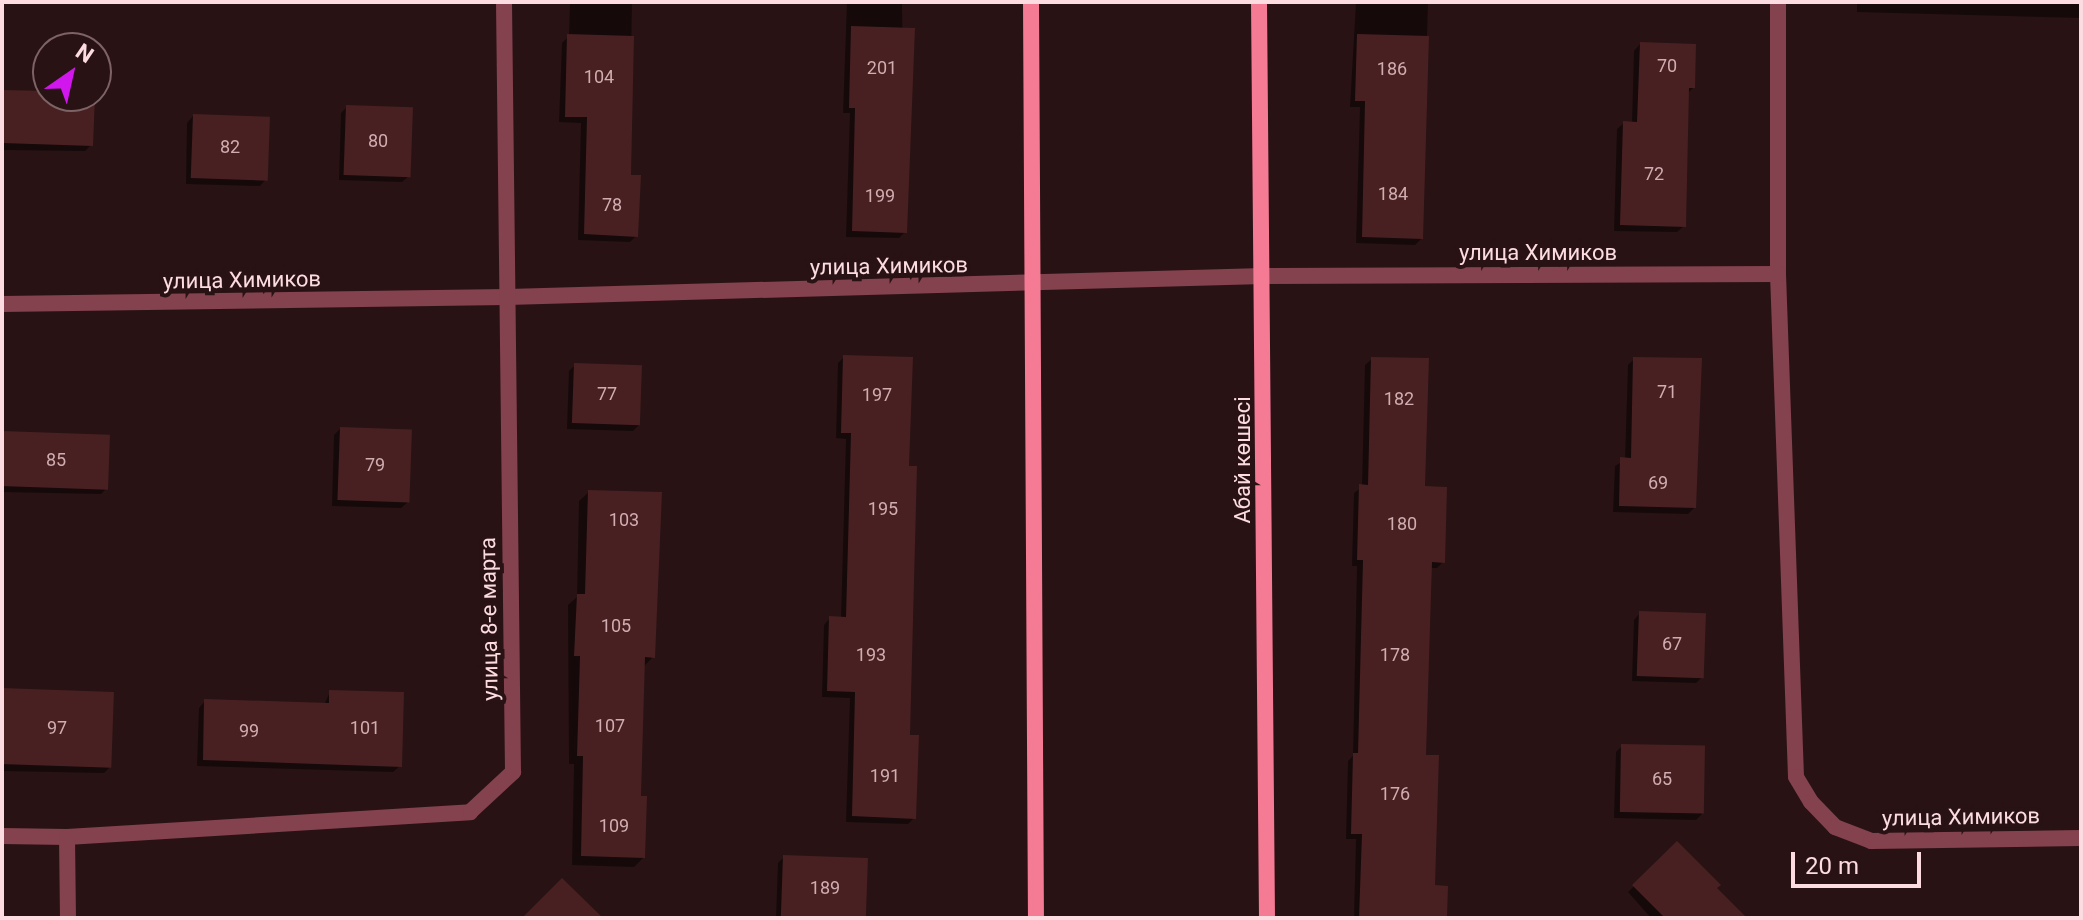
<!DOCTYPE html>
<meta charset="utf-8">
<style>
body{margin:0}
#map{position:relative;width:2083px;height:920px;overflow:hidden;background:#281214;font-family:Roboto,sans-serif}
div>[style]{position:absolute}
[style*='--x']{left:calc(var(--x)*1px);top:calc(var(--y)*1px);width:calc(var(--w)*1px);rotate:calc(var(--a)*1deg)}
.shadow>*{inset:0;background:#0007}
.building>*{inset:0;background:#482021;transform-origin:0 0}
.street>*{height:16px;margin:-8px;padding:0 8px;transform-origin:8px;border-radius:8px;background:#84414e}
.secondary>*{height:16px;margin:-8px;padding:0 8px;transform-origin:8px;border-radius:8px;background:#f57a94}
span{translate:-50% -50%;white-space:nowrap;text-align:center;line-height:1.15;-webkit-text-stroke:8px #281214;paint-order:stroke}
.number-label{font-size:18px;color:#cfadb0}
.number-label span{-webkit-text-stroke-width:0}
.street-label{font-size:22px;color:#fcdce0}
.frame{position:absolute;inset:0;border:4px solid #fcdce0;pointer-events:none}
.north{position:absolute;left:32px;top:32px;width:80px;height:80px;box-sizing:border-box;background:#281214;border:2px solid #7d6366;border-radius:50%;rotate:34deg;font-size:22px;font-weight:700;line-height:32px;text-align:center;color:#fcdce0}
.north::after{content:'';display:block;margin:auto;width:28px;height:36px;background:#d117ee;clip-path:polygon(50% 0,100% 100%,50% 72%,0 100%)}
.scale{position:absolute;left:1791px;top:852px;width:130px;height:36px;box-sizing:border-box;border:4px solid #fcdce0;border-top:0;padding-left:10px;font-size:24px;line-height:28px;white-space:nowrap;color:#fcdce0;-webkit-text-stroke:6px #281214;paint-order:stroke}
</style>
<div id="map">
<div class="shadow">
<div style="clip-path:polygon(570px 2px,632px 2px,629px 177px,636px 236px,630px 242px,578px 240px,581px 123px,559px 122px,562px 43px,569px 36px)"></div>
<div style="clip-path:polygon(847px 2px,902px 2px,905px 232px,899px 238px,846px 237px,850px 113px,843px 113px)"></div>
<div style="clip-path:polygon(1356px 2px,1428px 2px,1421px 239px,1415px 245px,1356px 243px,1360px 107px,1350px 107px)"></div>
<div style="clip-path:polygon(1857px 2px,2081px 2px,2081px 18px,1857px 12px)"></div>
<div style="clip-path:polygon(1640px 44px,1693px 88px,1687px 94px,1684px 226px,1677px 232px,1614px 231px,1617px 129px,1624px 123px,1632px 123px,1634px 51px)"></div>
<div style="clip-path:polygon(2px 91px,93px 96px,91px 145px,85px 151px,2px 150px)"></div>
<div style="clip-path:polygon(347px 107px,409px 176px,402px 182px,339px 180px,341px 113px)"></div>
<div style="clip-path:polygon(193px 116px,266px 179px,260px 186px,186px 184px,187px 123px)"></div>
<div style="clip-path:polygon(844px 357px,907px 467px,908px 737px,914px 818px,908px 824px,846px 822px,850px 698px,822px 697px,824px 625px,830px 618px,841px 619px,846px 439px,836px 438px,838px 363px)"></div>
<div style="clip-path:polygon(1372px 359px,1423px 488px,1443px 562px,1437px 568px,1430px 568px,1424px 757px,1433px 887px,1445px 918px,1354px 918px,1356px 839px,1346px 839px,1348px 761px,1353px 756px,1357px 566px,1352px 566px,1354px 493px,1362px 487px,1365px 365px)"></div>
<div style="clip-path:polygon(1634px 359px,1694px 508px,1688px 514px,1613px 512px,1615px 466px,1625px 460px,1628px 365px)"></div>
<div style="clip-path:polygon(575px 365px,639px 425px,633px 431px,567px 429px,569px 371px)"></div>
<div style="clip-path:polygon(340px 429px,408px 502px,401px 508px,332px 506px,334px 435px)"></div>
<div style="clip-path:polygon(2px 433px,107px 488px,101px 494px,2px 492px)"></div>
<div style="clip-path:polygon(589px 492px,653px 657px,644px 666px,639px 798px,643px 858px,634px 867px,572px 865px,574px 764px,569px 764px,568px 605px,577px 597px,579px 501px)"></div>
<div style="clip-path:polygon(1640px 613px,1702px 677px,1696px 683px,1632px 681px,1634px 620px)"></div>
<div style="clip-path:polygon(2px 690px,110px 767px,104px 773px,2px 771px)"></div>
<div style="clip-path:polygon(330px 692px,400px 766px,393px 772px,197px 766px,199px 708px,205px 701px,324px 705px)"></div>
<div style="clip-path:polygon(1622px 746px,1702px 814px,1696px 820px,1614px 818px,1616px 752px)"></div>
<div style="clip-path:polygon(1677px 844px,1715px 888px,1744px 918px,1651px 918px,1628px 892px)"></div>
<div style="clip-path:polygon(784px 857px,864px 918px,776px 918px,778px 863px)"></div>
<div style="clip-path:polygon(1933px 916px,2008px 918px,1930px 918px)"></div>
</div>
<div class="building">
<div style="clip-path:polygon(851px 26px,915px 28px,907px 233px,852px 231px,855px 108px,849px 108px)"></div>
<div style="clip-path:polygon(567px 34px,634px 36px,631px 175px,641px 175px,638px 237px,584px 234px,587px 117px,565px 117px)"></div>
<div style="clip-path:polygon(1357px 34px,1429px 36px,1423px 239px,1362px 237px,1365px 101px,1355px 101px)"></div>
<div style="clip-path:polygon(1640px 42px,1696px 44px,1695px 88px,1689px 88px,1686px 227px,1620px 225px,1623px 121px,1637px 122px)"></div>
<div style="clip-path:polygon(2px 90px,48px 91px,48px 96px,95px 96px,93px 146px,2px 143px)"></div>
<div style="left:346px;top:105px;width:67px;height:70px;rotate:2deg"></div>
<div style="left:193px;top:114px;width:77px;height:64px;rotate:2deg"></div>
<div style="clip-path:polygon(843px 355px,913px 357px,909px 466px,917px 466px,910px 735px,919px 735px,916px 819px,852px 816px,855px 692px,827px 691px,829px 616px,846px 617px,851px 433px,841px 433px)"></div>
<div style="clip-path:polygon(1371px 357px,1429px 358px,1425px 486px,1447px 487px,1445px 563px,1432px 562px,1426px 755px,1439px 755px,1435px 885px,1448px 886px,1447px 918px,1359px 918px,1362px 834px,1351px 834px,1353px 753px,1358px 753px,1363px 560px,1357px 560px,1359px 484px,1368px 485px)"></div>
<div style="clip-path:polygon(1633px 357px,1702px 358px,1696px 508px,1619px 506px,1620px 457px,1631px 458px)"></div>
<div style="left:574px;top:363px;width:68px;height:60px;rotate:2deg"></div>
<div style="left:340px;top:427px;width:72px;height:73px;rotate:2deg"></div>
<div style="left:2px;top:431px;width:108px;height:55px;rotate:2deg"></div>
<div style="clip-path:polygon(588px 490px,662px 492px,655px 658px,645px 657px,641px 796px,647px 796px,645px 858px,581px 856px,583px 756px,577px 756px,580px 656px,574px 656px,577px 594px,585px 594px)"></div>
<div style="left:1639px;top:611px;width:67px;height:65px;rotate:2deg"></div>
<div style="left:2px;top:688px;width:112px;height:76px;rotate:2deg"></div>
<div style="clip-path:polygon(329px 690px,404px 692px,402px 767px,203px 760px,204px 699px,329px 703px)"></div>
<div style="left:1621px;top:744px;width:84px;height:68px;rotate:1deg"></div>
<div style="clip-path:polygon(1677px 841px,1721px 885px,1717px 888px,1747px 918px,1665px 918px,1632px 885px)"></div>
<div style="left:783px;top:855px;width:85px;height:63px;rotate:2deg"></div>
<div style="clip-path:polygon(562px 878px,603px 918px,522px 918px)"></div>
</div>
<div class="street">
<div style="--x:1778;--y:2;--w:272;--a:90"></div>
<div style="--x:1778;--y:274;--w:503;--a:87.95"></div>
<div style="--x:1796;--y:777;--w:29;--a:59"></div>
<div style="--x:1811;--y:802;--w:35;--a:46"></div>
<div style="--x:1835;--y:827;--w:39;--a:21"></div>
<div style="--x:1871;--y:841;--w:210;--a:-0.8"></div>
<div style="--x:2;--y:304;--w:505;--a:-0.79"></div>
<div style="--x:507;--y:297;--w:757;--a:-1.59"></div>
<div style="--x:1264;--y:276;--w:514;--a:-0.22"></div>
<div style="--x:2;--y:836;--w:65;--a:0.9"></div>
<div style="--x:67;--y:837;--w:404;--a:-3.5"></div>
<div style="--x:470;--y:812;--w:59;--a:-42.9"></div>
<div style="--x:513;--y:772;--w:770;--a:-90.67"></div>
<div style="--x:67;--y:837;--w:81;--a:89.3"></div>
</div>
<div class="secondary">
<div style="--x:1031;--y:2;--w:916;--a:89.69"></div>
<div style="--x:1259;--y:2;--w:916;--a:89.5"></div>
</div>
<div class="number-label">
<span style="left:1667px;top:66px">70</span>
<span style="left:882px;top:68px">201</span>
<span style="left:1392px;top:69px">186</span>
<span style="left:599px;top:77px">104</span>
<span style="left:378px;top:141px">80</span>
<span style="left:230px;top:147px">82</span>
<span style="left:1654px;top:174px">72</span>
<span style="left:1393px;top:194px">184</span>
<span style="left:880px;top:196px">199</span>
<span style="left:612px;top:205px">78</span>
<span style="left:1667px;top:392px">71</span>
<span style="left:607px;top:394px">77</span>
<span style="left:877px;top:395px">197</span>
<span style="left:1399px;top:399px">182</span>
<span style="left:56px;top:460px">85</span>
<span style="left:375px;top:465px">79</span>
<span style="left:1658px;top:483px">69</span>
<span style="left:883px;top:509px">195</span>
<span style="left:624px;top:520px">103</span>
<span style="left:1402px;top:524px">180</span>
<span style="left:616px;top:626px">105</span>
<span style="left:1672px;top:644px">67</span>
<span style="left:871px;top:655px">193</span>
<span style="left:1395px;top:655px">178</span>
<span style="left:610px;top:726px">107</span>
<span style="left:57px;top:728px">97</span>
<span style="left:365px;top:728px">101</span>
<span style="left:249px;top:731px">99</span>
<span style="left:885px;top:776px">191</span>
<span style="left:1662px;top:779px">65</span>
<span style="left:1395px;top:794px">176</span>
<span style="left:614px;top:826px">109</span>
<span style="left:825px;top:888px">189</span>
</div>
<div class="street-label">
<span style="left:1538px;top:253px">улица Химиков</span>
<span style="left:889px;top:266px;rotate:-1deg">улица Химиков</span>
<span style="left:242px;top:280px;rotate:-1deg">улица Химиков</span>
<span style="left:1243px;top:460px;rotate:-90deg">Абай көшесі</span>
<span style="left:489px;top:619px;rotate:-91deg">улица 8-е марта</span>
<span style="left:1961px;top:817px;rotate:-1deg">улица Химиков</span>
</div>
<div class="frame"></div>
<div class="north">N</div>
<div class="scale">20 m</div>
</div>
